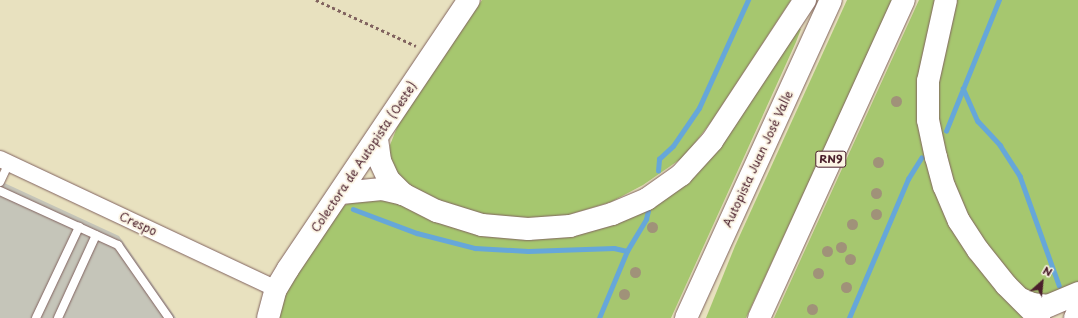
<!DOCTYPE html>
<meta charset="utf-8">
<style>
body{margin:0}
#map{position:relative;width:1078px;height:318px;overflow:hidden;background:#e8e1bf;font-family:"Playpen Sans",sans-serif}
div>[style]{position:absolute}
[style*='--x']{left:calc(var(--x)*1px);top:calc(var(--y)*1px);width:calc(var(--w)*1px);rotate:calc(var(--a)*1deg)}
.industrial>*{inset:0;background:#c5c5b9}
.green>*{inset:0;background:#a6c76f}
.stream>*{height:4.5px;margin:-2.25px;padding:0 2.25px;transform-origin:2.25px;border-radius:2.25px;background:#66a7d9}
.path>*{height:2.5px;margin-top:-1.25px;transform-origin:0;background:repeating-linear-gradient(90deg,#81635f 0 3px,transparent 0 6px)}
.roads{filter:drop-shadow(0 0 1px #81635f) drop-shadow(0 0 1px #81635f)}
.service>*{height:8px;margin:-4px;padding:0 4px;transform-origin:4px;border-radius:4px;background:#fff}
.minor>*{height:16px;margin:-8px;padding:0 8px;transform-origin:8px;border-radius:8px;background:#fff}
.secondary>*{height:22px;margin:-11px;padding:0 11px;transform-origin:11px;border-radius:11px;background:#fff}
.motorway>*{height:22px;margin:-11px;padding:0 11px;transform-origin:11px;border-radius:11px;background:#fff}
.trees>*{width:11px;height:11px;margin:-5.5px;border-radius:50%;background:#a09279}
span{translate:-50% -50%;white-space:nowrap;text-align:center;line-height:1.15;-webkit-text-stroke:4px #fcf5e5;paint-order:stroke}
.shield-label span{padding:1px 3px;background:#fcf5e5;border:1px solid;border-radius:3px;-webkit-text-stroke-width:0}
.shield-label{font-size:11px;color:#4a1f2b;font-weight:700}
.street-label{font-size:12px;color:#4a1f2b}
.north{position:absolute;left:1022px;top:262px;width:40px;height:40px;-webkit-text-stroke:3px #fcf5e5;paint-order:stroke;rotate:27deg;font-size:11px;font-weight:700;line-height:16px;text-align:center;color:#4a1f2b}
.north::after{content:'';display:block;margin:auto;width:14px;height:18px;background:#4a1f2b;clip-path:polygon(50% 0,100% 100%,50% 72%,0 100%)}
</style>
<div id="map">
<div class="industrial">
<div style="clip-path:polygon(0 181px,119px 236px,176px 318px,0 318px)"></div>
</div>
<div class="green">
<div style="clip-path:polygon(482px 0,791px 0,711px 122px,685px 156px,643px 185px,611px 202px,568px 215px,531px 220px,488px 218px,445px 205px,397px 178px,389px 160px,390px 145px,398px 125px)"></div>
<div style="clip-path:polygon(847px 0,893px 0,746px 318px,706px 318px,735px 246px)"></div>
<div style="clip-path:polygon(919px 0,935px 0,920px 79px,927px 157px,1029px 318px,774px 318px)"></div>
<div style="clip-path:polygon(955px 0,1078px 0,1078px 282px,1046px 299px,1017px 286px,985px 246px,959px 201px,947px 166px,936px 106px,941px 51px)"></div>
<div style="clip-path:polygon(795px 26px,801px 29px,796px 42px,671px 318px,276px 318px,281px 300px,298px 270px,342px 207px,356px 199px,375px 196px,510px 236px,660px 199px)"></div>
</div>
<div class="stream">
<div style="--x:963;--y:88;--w:36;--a:66"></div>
<div style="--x:978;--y:121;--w:33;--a:47"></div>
<div style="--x:1000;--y:145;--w:37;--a:57"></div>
<div style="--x:1020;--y:176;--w:116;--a:70.3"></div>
<div style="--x:946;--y:131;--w:141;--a:-68"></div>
<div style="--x:658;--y:171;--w:12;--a:-85"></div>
<div style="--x:659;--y:159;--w:19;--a:-43"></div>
<div style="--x:673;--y:146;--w:46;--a:-55.6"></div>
<div style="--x:699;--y:108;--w:119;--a:-65.6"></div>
<div style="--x:353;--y:209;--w:68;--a:20.6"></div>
<div style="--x:417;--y:233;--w:60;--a:14.5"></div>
<div style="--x:475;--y:248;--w:53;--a:3.2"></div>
<div style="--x:528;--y:251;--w:86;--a:-2"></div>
<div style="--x:614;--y:248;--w:13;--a:13"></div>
<div style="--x:599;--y:318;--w:73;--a:-67.3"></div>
<div style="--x:627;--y:251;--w:37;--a:-59"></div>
<div style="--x:646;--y:219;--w:8;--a:-76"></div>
<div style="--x:849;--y:318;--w:151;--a:-67"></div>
<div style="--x:908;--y:179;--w:25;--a:-58"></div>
</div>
<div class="path">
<div style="--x:316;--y:0;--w:110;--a:24.7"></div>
</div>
<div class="roads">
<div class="service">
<div style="--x:0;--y:182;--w:21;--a:-65"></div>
<div style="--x:0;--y:191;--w:130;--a:24.6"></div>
<div style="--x:118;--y:245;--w:89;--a:55.1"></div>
<div style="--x:36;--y:318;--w:101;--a:-64.7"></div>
<div style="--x:58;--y:318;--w:91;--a:-65.4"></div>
</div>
<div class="minor">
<div style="--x:0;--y:159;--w:305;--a:25.2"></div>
</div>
<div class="secondary">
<div style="--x:268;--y:318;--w:30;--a:-75"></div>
<div style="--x:276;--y:289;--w:23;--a:-59"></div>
<div style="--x:288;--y:269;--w:324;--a:-56.1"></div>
<div style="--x:1075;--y:318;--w:8;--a:-67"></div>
</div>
<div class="motorway">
<div style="--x:946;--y:0;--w:83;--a:102.5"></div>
<div style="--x:928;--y:81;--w:39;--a:90"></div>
<div style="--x:928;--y:120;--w:38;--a:78"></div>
<div style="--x:936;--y:157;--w:30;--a:75"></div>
<div style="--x:944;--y:186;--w:38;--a:67"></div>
<div style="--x:959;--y:221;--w:35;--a:57"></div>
<div style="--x:978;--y:250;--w:45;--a:51.3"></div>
<div style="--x:1006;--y:285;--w:47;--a:45"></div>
<div style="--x:377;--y:139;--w:22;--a:82"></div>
<div style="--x:380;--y:161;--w:21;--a:65"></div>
<div style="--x:389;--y:180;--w:20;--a:45"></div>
<div style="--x:341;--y:193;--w:41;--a:-5.6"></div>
<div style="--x:382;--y:189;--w:22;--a:13"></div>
<div style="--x:403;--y:194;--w:38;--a:27"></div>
<div style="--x:437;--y:211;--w:47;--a:17.3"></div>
<div style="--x:482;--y:225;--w:46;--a:5"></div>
<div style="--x:528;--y:229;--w:42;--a:-4.1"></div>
<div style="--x:570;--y:226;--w:44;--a:-15.9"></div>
<div style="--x:612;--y:214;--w:38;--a:-23"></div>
<div style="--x:647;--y:199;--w:42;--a:-35.2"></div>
<div style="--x:681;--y:175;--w:46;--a:-47.6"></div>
<div style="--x:712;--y:141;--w:169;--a:-56.6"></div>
<div style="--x:1021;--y:299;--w:12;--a:24"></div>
<div style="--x:1032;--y:304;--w:16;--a:7"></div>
<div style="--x:1048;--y:306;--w:33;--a:-23"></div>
<div style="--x:686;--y:318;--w:349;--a:-65.5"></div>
<div style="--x:759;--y:318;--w:349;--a:-65.5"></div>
</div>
</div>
<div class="trees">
<div style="left:896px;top:101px"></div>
<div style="left:878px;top:162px"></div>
<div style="left:876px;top:193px"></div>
<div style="left:876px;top:214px"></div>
<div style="left:852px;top:224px"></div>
<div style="left:652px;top:227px"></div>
<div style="left:841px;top:247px"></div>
<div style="left:827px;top:251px"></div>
<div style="left:850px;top:259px"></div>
<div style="left:635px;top:272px"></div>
<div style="left:818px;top:273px"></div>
<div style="left:846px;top:287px"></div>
<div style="left:624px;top:294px"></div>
<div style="left:812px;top:309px"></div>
</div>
<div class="shield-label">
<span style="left:831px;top:159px">RN9</span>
</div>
<div class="street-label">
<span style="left:364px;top:157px;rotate:-56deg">Colectora de Autopista (Oeste)</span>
<span style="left:758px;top:159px;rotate:-65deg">Autopista Juan José Valle</span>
<span style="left:138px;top:224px;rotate:25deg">Crespo</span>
</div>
<div class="north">N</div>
</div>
